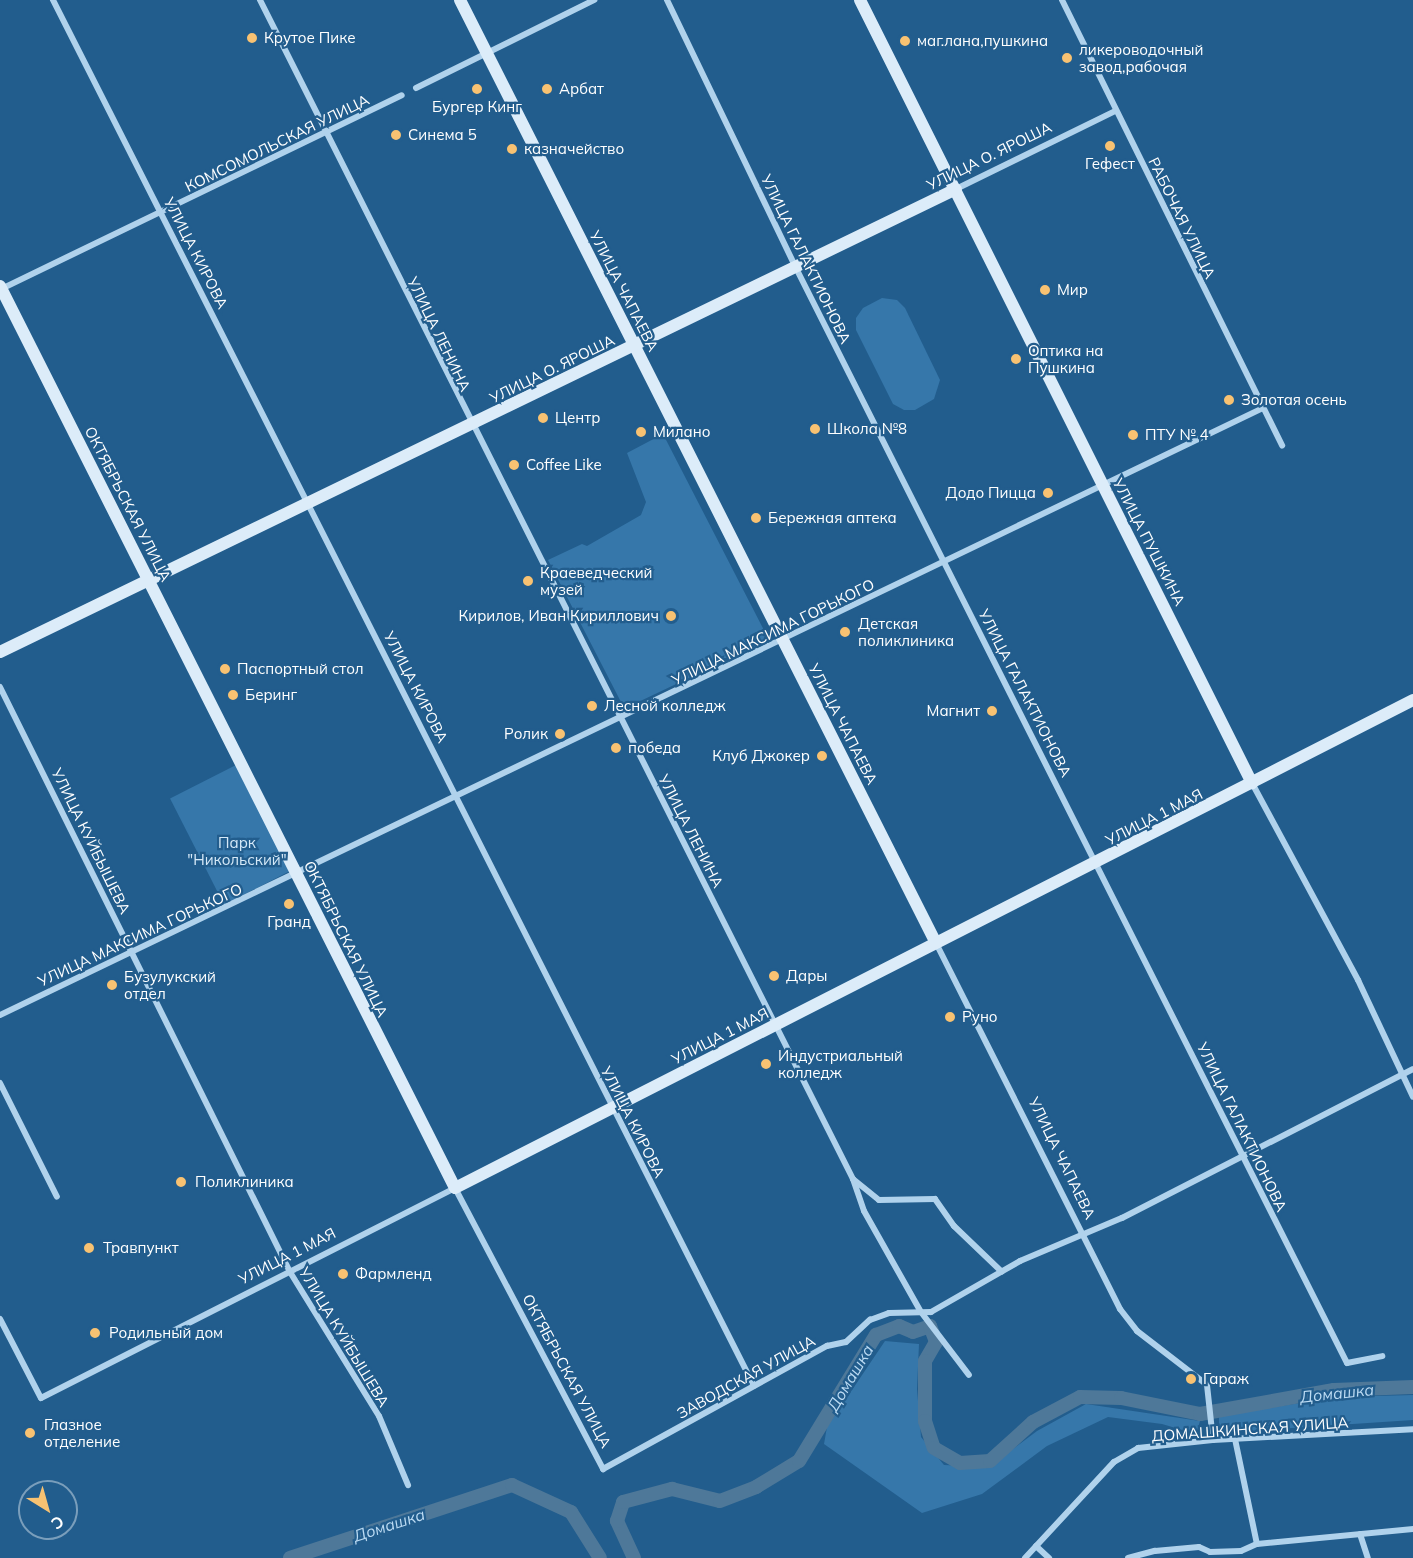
<!DOCTYPE html>
<meta charset="utf-8">
<style>
body{margin:0}
#map{position:relative;width:1413px;height:1558px;overflow:hidden;background:#225d8d;font-family:Mulish,sans-serif}
div>[style]{position:absolute}
[style*='--x']{left:calc(var(--x)*1px);top:calc(var(--y)*1px);width:calc(var(--w)*1px);rotate:calc(var(--a)*1deg)}
.green>*{inset:0;background:#3677aa;transform-origin:0 0}
.river>*{height:14px;margin:-7px;padding:0 7px;transform-origin:7px;border-radius:7px;background:#4e7899}
.street>*{height:6px;margin:-3px;padding:0 3px;transform-origin:3px;border-radius:3px;background:#b0d2ec}
.secondary>*{height:12px;margin:-6px;padding:0 6px;transform-origin:6px;border-radius:6px;background:#dcecf9}
.dots>*{width:16px;height:16px;translate:-50% -50%;box-sizing:border-box;border:3px solid #225d8d;border-radius:50%}
span{translate:-50% -50%;white-space:nowrap;text-align:center;line-height:1.15;-webkit-text-stroke:4.5px #225d8d;paint-order:stroke}
.poi-label{font-size:15px;color:#fff}
.left{translate:0 -50%;text-align:left}
.right{translate:-100% -50%;text-align:right}
.street-label{font-size:15px;color:#fff}
.park-label{font-size:15px;color:#d5e9f8}
.water-label{font-size:16px;color:#bcdbf3;font-style:italic}
.north{position:absolute;left:18px;top:1480px;width:60px;height:60px;box-sizing:border-box;background:#225d8d;border:2px solid #7a9ebb;border-radius:50%;rotate:143deg;font-size:16px;font-weight:700;line-height:24px;text-align:center;color:#fff}
.north::after{content:'';display:block;margin:auto;width:21px;height:27px;background:#f8c272;clip-path:polygon(50% 0,100% 100%,50% 72%,0 100%)}
</style>
<div id="map">
<div class="green">
<div style="clip-path:polygon(882px 298px,897px 300px,905px 308px,940px 380px,934px 399px,915px 410px,904px 410px,893px 404px,856px 330px,856px 318px,863px 308px)"></div>
<div style="clip-path:polygon(663px 434px,769px 640px,632px 705px,622px 704px,548px 560px,582px 544px,587px 546px,641px 515px,646px 502px,627px 453px)"></div>
<div style="left:236px;top:765px;width:119px;height:74px;rotate:63deg"></div>
<div style="clip-path:polygon(885px 1341px,919px 1344px,917px 1389px,921px 1437px,944px 1465px,989px 1467px,1037px 1431px,1086px 1404px,1200px 1421px,1196px 1434px,1162px 1424px,1108px 1417px,1047px 1446px,982px 1494px,922px 1513px,824px 1444px,827px 1427px)"></div>
<div style="clip-path:polygon(1413px 1395px,1413px 1420px,1219px 1433px,1219px 1416px,1338px 1397px)"></div>
</div>
<div class="river">
<div style="--x:290;--y:1558;--w:234;--a:-18.2"></div>
<div style="--x:512;--y:1485;--w:65;--a:24.6"></div>
<div style="--x:571;--y:1512;--w:54;--a:57.8"></div>
<div style="--x:634;--y:1558;--w:41;--a:-114.7"></div>
<div style="--x:617;--y:1521;--w:20;--a:-72"></div>
<div style="--x:623;--y:1502;--w:51;--a:-14.9"></div>
<div style="--x:672;--y:1489;--w:49;--a:14"></div>
<div style="--x:720;--y:1501;--w:39;--a:-21"></div>
<div style="--x:756;--y:1487;--w:50;--a:-31.2"></div>
<div style="--x:799;--y:1461;--w:148;--a:-58.6"></div>
<div style="--x:876;--y:1335;--w:25;--a:-21"></div>
<div style="--x:899;--y:1326;--w:15;--a:23"></div>
<div style="--x:913;--y:1332;--w:18;--a:-19"></div>
<div style="--x:930;--y:1326;--w:17;--a:69"></div>
<div style="--x:936;--y:1342;--w:22;--a:120"></div>
<div style="--x:925;--y:1361;--w:60;--a:90"></div>
<div style="--x:925;--y:1421;--w:28;--a:72"></div>
<div style="--x:934;--y:1448;--w:30;--a:30"></div>
<div style="--x:960;--y:1463;--w:30;--a:-4"></div>
<div style="--x:990;--y:1461;--w:58;--a:-42.2"></div>
<div style="--x:1033;--y:1422;--w:53;--a:-28"></div>
<div style="--x:1080;--y:1397;--w:41;--a:1.4"></div>
<div style="--x:1121;--y:1398;--w:81;--a:11.4"></div>
<div style="--x:1200;--y:1414;--w:136;--a:-10.2"></div>
<div style="--x:1334;--y:1390;--w:79;--a:-2.2"></div>
</div>
<div class="street">
<div style="--x:53;--y:0;--w:1553;--a:63.17"></div>
<div style="--x:260;--y:0;--w:1320;--a:63.3"></div>
<div style="--x:853;--y:1179;--w:34;--a:71"></div>
<div style="--x:864;--y:1211;--w:116;--a:60.6"></div>
<div style="--x:921;--y:1312;--w:79;--a:52.7"></div>
<div style="--x:667;--y:0;--w:297;--a:64.3"></div>
<div style="--x:796;--y:268;--w:1226;--a:63.29"></div>
<div style="--x:1347;--y:1363;--w:36;--a:-11"></div>
<div style="--x:1062;--y:0;--w:497;--a:63.7"></div>
<div style="--x:416;--y:88;--w:199;--a:-26.3"></div>
<div style="--x:956;--y:189;--w:177;--a:-26.1"></div>
<div style="--x:1;--y:289;--w:445;--a:-25.8"></div>
<div style="--x:0;--y:687;--w:653;--a:63.63"></div>
<div style="--x:290;--y:1272;--w:169;--a:58.3"></div>
<div style="--x:379;--y:1416;--w:75;--a:67.2"></div>
<div style="--x:1252;--y:783;--w:224;--a:61.7"></div>
<div style="--x:1358;--y:980;--w:129;--a:64.8"></div>
<div style="--x:936;--y:943;--w:410;--a:63.3"></div>
<div style="--x:1120;--y:1309;--w:28;--a:52"></div>
<div style="--x:1137;--y:1331;--w:88;--a:37.6"></div>
<div style="--x:1207;--y:1385;--w:55;--a:83.8"></div>
<div style="--x:0;--y:1015;--w:1401;--a:-25.67"></div>
<div style="--x:0;--y:1083;--w:127;--a:63.4"></div>
<div style="--x:853;--y:1179;--w:33;--a:39"></div>
<div style="--x:879;--y:1200;--w:56;--a:-1"></div>
<div style="--x:935;--y:1199;--w:33;--a:55"></div>
<div style="--x:954;--y:1226;--w:66;--a:43.8"></div>
<div style="--x:0;--y:1319;--w:89;--a:62.6"></div>
<div style="--x:41;--y:1398;--w:464;--a:-26.9"></div>
<div style="--x:455;--y:1188;--w:318;--a:62.2"></div>
<div style="--x:603;--y:1469;--w:256;--a:-28.8"></div>
<div style="--x:827;--y:1346;--w:19;--a:-12"></div>
<div style="--x:846;--y:1342;--w:33;--a:-43"></div>
<div style="--x:870;--y:1320;--w:20;--a:-20"></div>
<div style="--x:889;--y:1313;--w:42;--a:-1.4"></div>
<div style="--x:931;--y:1312;--w:103;--a:-29.8"></div>
<div style="--x:1020;--y:1261;--w:111;--a:-22.9"></div>
<div style="--x:1122;--y:1218;--w:327;--a:-27.1"></div>
<div style="--x:1235;--y:1439;--w:107;--a:78.2"></div>
<div style="--x:1360;--y:1534;--w:25;--a:72"></div>
<div style="--x:1036;--y:1546;--w:18;--a:43"></div>
<div style="--x:1025;--y:1558;--w:131;--a:-47.2"></div>
<div style="--x:1114;--y:1462;--w:28;--a:-30"></div>
<div style="--x:1138;--y:1448;--w:75;--a:-6.1"></div>
<div style="--x:1213;--y:1440;--w:200;--a:-3.1"></div>
<div style="--x:1128;--y:1558;--w:28;--a:-15"></div>
<div style="--x:1155;--y:1551;--w:44;--a:-5.2"></div>
<div style="--x:1199;--y:1547;--w:12;--a:24"></div>
<div style="--x:1210;--y:1552;--w:31;--a:-2"></div>
<div style="--x:1241;--y:1551;--w:17;--a:-24"></div>
<div style="--x:1257;--y:1544;--w:157;--a:-5.5"></div>
</div>
<div class="secondary">
<div style="--x:460;--y:0;--w:1056;--a:63.22"></div>
<div style="--x:860;--y:0;--w:876;--a:63.41"></div>
<div style="--x:0;--y:286;--w:1010;--a:63.23"></div>
<div style="--x:455;--y:1188;--w:1075;--a:-26.99"></div>
<div style="--x:0;--y:652;--w:1062;--a:-25.84"></div>
</div>
<div class="dots">
<div style="left:252px;top:38px;background:#f8c272"></div>
<div style="left:905px;top:41px;background:#f8c272"></div>
<div style="left:1067px;top:58px;background:#f8c272"></div>
<div style="left:477px;top:89px;background:#f8c272"></div>
<div style="left:547px;top:89px;background:#f8c272"></div>
<div style="left:396px;top:135px;background:#f8c272"></div>
<div style="left:1110px;top:146px;background:#f8c272"></div>
<div style="left:512px;top:149px;background:#f8c272"></div>
<div style="left:1045px;top:290px;background:#f8c272"></div>
<div style="left:1016px;top:359px;background:#f8c272"></div>
<div style="left:1229px;top:400px;background:#f8c272"></div>
<div style="left:543px;top:418px;background:#f8c272"></div>
<div style="left:815px;top:429px;background:#f8c272"></div>
<div style="left:641px;top:432px;background:#f8c272"></div>
<div style="left:1133px;top:435px;background:#f8c272"></div>
<div style="left:514px;top:465px;background:#f8c272"></div>
<div style="left:1048px;top:493px;background:#f8c272"></div>
<div style="left:756px;top:518px;background:#f8c272"></div>
<div style="left:528px;top:581px;background:#f8c272"></div>
<div style="left:671px;top:616px;background:#f8c272"></div>
<div style="left:845px;top:632px;background:#f8c272"></div>
<div style="left:225px;top:669px;background:#f8c272"></div>
<div style="left:233px;top:695px;background:#f8c272"></div>
<div style="left:592px;top:706px;background:#f8c272"></div>
<div style="left:992px;top:711px;background:#f8c272"></div>
<div style="left:560px;top:734px;background:#f8c272"></div>
<div style="left:616px;top:748px;background:#f8c272"></div>
<div style="left:822px;top:756px;background:#f8c272"></div>
<div style="left:289px;top:904px;background:#f8c272"></div>
<div style="left:774px;top:976px;background:#f8c272"></div>
<div style="left:112px;top:985px;background:#f8c272"></div>
<div style="left:950px;top:1017px;background:#f8c272"></div>
<div style="left:766px;top:1064px;background:#f8c272"></div>
<div style="left:181px;top:1182px;background:#f8c272"></div>
<div style="left:89px;top:1248px;background:#f8c272"></div>
<div style="left:343px;top:1274px;background:#f8c272"></div>
<div style="left:95px;top:1333px;background:#f8c272"></div>
<div style="left:1191px;top:1379px;background:#f8c272"></div>
<div style="left:30px;top:1433px;background:#f8c272"></div>
</div>
<div class="poi-label">
<span class="left" style="left:264px;top:38px">Крутое Пике</span>
<span class="left" style="left:917px;top:41px">маг.лана,пушкина</span>
<span class="left" style="left:1079px;top:58px">ликероводочный<br>завод,рабочая</span>
<span class="left" style="left:559px;top:89px">Арбат</span>
<span style="left:477px;top:107px">Бургер Кинг</span>
<span class="left" style="left:408px;top:135px">Синема 5</span>
<span class="left" style="left:524px;top:149px">казначейство</span>
<span style="left:1110px;top:164px">Гефест</span>
<span class="left" style="left:1057px;top:290px">Мир</span>
<span class="left" style="left:1028px;top:359px">Оптика на<br>Пушкина</span>
<span class="left" style="left:1241px;top:400px">Золотая осень</span>
<span class="left" style="left:555px;top:418px">Центр</span>
<span class="left" style="left:827px;top:429px">Школа №8</span>
<span class="left" style="left:653px;top:432px">Милано</span>
<span class="left" style="left:1145px;top:435px">ПТУ № 4</span>
<span class="left" style="left:526px;top:465px">Coffee Like</span>
<span class="right" style="left:1036px;top:493px">Додо Пицца</span>
<span class="left" style="left:768px;top:518px">Бережная аптека</span>
<span class="left" style="left:540px;top:581px">Краеведческий<br>музей</span>
<span class="right" style="left:659px;top:616px">Кирилов, Иван Кириллович</span>
<span class="left" style="left:858px;top:632px">Детская<br>поликлиника</span>
<span class="left" style="left:237px;top:669px">Паспортный стол</span>
<span class="left" style="left:245px;top:695px">Беринг</span>
<span class="left" style="left:604px;top:706px">Лесной колледж</span>
<span class="right" style="left:980px;top:711px">Магнит</span>
<span class="right" style="left:548px;top:734px">Ролик</span>
<span class="left" style="left:628px;top:748px">победа</span>
<span class="right" style="left:810px;top:756px">Клуб Джокер</span>
<span style="left:289px;top:922px">Гранд</span>
<span class="left" style="left:124px;top:985px">Бузулукский<br>отдел</span>
<span class="left" style="left:786px;top:976px">Дары</span>
<span class="left" style="left:962px;top:1017px">Руно</span>
<span class="left" style="left:778px;top:1064px">Индустриальный<br>колледж</span>
<span class="left" style="left:195px;top:1182px">Поликлиника</span>
<span class="left" style="left:103px;top:1248px">Травпункт</span>
<span class="left" style="left:355px;top:1274px">Фармленд</span>
<span class="left" style="left:109px;top:1333px">Родильный дом</span>
<span class="left" style="left:1203px;top:1379px">Гараж</span>
<span class="left" style="left:44px;top:1433px">Глазное<br>отделение</span>
</div>
<div class="street-label">
<span style="left:277px;top:143px;rotate:-26deg">КОМСОМОЛЬСКАЯ УЛИЦА</span>
<span style="left:989px;top:156px;rotate:-26deg">УЛИЦА О. ЯРОША</span>
<span style="left:1182px;top:218px;rotate:64deg">РАБОЧАЯ УЛИЦА</span>
<span style="left:196px;top:253px;rotate:63deg">УЛИЦА КИРОВА</span>
<span style="left:806px;top:259px;rotate:64deg">УЛИЦА ГАЛАКТИОНОВА</span>
<span style="left:624px;top:291px;rotate:63deg">УЛИЦА ЧАПАЕВА</span>
<span style="left:439px;top:334px;rotate:64deg">УЛИЦА ЛЕНИНА</span>
<span style="left:552px;top:369px;rotate:-26deg">УЛИЦА О. ЯРОША</span>
<span style="left:128px;top:504px;rotate:63deg">ОКТЯБРЬСКАЯ УЛИЦА</span>
<span style="left:1149px;top:542px;rotate:63deg">УЛИЦА ПУШКИНА</span>
<span style="left:773px;top:632px;rotate:-26deg">УЛИЦА МАКСИМА ГОРЬКОГО</span>
<span style="left:416px;top:687px;rotate:63deg">УЛИЦА КИРОВА</span>
<span style="left:1025px;top:693px;rotate:63deg">УЛИЦА ГАЛАКТИОНОВА</span>
<span style="left:843px;top:724px;rotate:63deg">УЛИЦА ЧАПАЕВА</span>
<span style="left:1154px;top:817px;rotate:-27deg">УЛИЦА 1 МАЯ</span>
<span style="left:691px;top:831px;rotate:63deg">УЛИЦА ЛЕНИНА</span>
<span style="left:91px;top:841px;rotate:64deg">УЛИЦА КУЙБЫШЕВА</span>
<span style="left:140px;top:935px;rotate:-25deg">УЛИЦА МАКСИМА ГОРЬКОГО</span>
<span style="left:346px;top:939px;rotate:64deg">ОКТЯБРЬСКАЯ УЛИЦА</span>
<span style="left:720px;top:1036px;rotate:-27deg">УЛИЦА 1 МАЯ</span>
<span style="left:633px;top:1122px;rotate:63deg">УЛИЦА КИРОВА</span>
<span style="left:1242px;top:1127px;rotate:64deg">УЛИЦА ГАЛАКТИОНОВА</span>
<span style="left:1062px;top:1158px;rotate:64deg">УЛИЦА ЧАПАЕВА</span>
<span style="left:287px;top:1256px;rotate:-27deg">УЛИЦА 1 МАЯ</span>
<span style="left:344px;top:1337px;rotate:59deg">УЛИЦА КУЙБЫШЕВА</span>
<span style="left:567px;top:1371px;rotate:62deg">ОКТЯБРЬСКАЯ УЛИЦА</span>
<span style="left:746px;top:1377px;rotate:-29deg">ЗАВОДСКАЯ УЛИЦА</span>
<span style="left:1250px;top:1429px;rotate:-4deg">ДОМАШКИНСКАЯ УЛИЦА</span>
</div>
<div class="park-label">
<span style="left:237px;top:851px">Парк<br>"Никольский"</span>
</div>
<div class="water-label">
<span style="left:850px;top:1378px;rotate:-59deg">Домашка</span>
<span style="left:1337px;top:1393px;rotate:-6deg">Домашка</span>
<span style="left:389px;top:1525px;rotate:-18deg">Домашка</span>
</div>
<div class="north">С</div>
</div>
